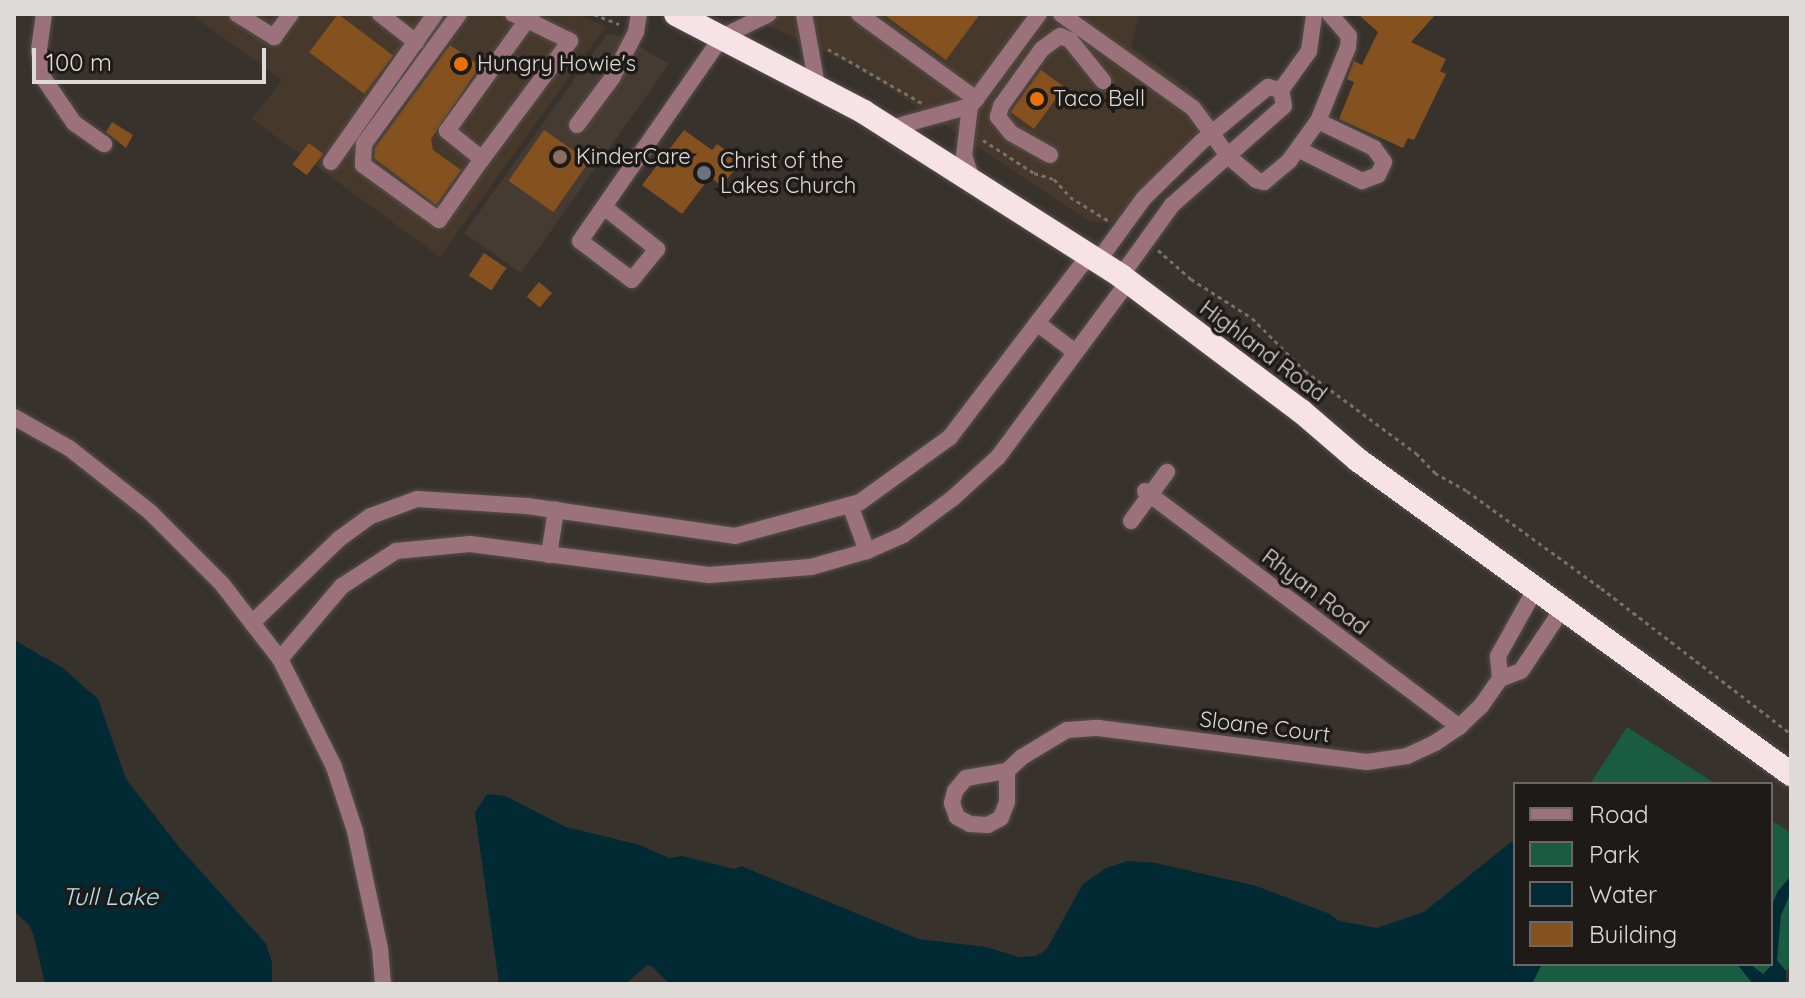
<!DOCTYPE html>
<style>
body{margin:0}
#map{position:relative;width:1805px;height:998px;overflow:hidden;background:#38322d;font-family:Quicksand,sans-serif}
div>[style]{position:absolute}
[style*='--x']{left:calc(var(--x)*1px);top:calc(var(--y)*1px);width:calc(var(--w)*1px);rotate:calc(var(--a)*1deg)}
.commercial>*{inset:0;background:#46382b}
.built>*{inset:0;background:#463b32}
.green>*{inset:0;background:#195b43}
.water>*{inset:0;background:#012a34}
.building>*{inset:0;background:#85511f;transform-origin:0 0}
.path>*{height:3px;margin-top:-1.5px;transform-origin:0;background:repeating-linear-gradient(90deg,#75706c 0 4px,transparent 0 8px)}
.roads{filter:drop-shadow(0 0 2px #56504c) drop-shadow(0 0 2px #56504c)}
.minor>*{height:16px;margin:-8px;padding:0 8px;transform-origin:8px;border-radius:8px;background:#9b727c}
.highway>*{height:24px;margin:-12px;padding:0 12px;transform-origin:12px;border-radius:12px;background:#f7e2e7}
.dots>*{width:22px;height:22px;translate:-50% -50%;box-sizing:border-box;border:4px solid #1d1a18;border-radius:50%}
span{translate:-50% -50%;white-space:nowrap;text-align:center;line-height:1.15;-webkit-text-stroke:7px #1d1a18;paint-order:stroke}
.poi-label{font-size:22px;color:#dedad7}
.left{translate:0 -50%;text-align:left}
.street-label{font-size:22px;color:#dedad7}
.water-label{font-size:24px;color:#b0e5f6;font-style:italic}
.frame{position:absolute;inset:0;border:16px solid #dedad7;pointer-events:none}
.legend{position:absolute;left:1513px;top:782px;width:260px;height:184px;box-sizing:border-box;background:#1d1a18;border:2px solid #6a6764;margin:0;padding:10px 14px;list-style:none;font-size:24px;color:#dedad7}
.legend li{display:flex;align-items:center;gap:16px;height:40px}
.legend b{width:40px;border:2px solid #6a6764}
.scale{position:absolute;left:32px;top:48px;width:234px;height:36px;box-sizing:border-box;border:4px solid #dedad7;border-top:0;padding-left:10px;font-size:24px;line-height:28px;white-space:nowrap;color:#dedad7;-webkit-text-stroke:6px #1d1a18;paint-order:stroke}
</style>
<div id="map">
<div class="commercial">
<div style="clip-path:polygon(190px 14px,577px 14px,606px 26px,440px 257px,252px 119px,282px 80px)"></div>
<div style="clip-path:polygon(743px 14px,1139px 14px,1131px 46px,1188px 88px,1213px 114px,1111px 224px,1089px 221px,857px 67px)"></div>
</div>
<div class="built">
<div style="clip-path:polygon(607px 34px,621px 36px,669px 64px,521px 273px,464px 233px)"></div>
</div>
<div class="green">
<div style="clip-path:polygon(1627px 727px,1716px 784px,1590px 784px)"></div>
<div style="clip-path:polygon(1771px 820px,1791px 833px,1791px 961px,1781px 984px,1477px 984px,1515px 964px,1771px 964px)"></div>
</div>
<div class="water">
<div style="clip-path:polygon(14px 640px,63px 668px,98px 699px,126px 779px,179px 847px,266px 944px,272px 962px,272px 984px,45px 984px,34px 936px,29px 925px,14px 911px)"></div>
<div style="clip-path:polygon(487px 794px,505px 796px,566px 827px,640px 845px,669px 858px,682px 856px,734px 869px,741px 866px,919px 939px,986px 947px,1019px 957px,1036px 956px,1046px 950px,1083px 884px,1106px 868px,1128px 861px,1156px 863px,1256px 886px,1330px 914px,1339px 921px,1377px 928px,1424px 912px,1511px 842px,1515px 843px,1515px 964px,1542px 964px,1532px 984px,669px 984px,653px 967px,647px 965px,626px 984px,499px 984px,475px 813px)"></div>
<div style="clip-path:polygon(1791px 876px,1791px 892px,1781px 915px,1777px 960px,1786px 971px,1786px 981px,1783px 984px,1753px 984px,1737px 964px,1750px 964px,1763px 974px,1770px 967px,1771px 907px,1778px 891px)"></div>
</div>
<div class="building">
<div style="left:338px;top:14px;width:69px;height:48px;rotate:37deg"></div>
<div style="clip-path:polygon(883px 14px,980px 14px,946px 60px)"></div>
<div style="clip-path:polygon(1358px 14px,1436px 14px,1411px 42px,1446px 59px,1440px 71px,1446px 74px,1414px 140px,1408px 138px,1403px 148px,1339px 119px,1354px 82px,1347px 79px,1354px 61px,1362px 65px,1378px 32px)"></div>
<div style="clip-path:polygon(450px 45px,480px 66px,431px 139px,433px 150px,461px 170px,436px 205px,374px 158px,375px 148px)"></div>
<div style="left:1041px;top:70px;width:29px;height:52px;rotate:36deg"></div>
<div style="clip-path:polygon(112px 122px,133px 135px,126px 148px,106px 132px)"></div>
<div style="left:544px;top:130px;width:55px;height:62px;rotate:35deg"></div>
<div style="clip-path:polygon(684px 130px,712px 150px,717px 144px,741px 161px,722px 186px,710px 177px,682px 214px,642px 185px)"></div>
<div style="left:309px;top:143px;width:18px;height:27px;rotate:38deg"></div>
<div style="left:484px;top:253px;width:27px;height:27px;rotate:34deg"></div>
<div style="left:539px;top:282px;width:17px;height:19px;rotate:40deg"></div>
</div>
<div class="path">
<div style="--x:594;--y:14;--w:27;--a:22"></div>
<div style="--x:828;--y:49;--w:108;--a:29.9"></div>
<div style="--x:983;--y:140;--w:61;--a:32.9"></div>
<div style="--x:1034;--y:173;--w:21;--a:17"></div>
<div style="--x:1054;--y:179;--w:24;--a:48"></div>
<div style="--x:1070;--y:197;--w:46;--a:31.6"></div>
<div style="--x:1158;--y:250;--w:44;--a:41.3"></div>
<div style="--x:1191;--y:279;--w:72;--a:32.6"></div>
<div style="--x:1252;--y:318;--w:75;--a:45"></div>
<div style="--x:1305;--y:371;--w:138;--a:36.5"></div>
<div style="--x:1416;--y:453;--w:28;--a:46"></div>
<div style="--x:1435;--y:473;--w:37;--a:29"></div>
<div style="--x:1467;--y:491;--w:165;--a:35.9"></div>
<div style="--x:1601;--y:588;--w:240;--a:37.5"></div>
</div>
<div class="roads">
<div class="minor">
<div style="--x:44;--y:14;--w:37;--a:98"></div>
<div style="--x:39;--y:51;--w:28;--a:80"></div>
<div style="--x:44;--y:79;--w:53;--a:55.7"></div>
<div style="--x:74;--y:123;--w:37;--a:35"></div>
<div style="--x:237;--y:14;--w:44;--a:31.9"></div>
<div style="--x:274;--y:37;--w:29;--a:-54"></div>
<div style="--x:380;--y:14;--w:46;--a:37.9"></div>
<div style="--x:459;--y:14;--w:161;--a:126.2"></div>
<div style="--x:364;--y:144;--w:21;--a:93"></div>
<div style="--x:363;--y:165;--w:94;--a:35.9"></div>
<div style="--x:439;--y:220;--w:75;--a:-54.8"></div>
<div style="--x:513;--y:14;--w:15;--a:23"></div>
<div style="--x:527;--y:20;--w:48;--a:26"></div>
<div style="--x:570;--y:41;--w:147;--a:126.7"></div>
<div style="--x:482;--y:159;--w:45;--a:-141.3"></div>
<div style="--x:447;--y:131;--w:137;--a:-54.2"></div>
<div style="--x:527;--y:20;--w:8;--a:-50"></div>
<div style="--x:804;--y:14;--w:72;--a:79.6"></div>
<div style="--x:859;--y:14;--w:145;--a:36"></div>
<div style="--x:976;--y:99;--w:106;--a:-53.5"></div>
<div style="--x:1061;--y:14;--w:162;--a:35.5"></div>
<div style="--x:1193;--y:108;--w:61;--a:53.7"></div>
<div style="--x:1229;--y:157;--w:35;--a:40"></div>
<div style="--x:1256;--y:180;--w:8;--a:14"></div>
<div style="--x:1264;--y:182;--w:33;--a:-40"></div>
<div style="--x:1289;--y:161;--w:49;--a:-54.1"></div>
<div style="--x:1318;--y:121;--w:80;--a:-67.9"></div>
<div style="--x:1348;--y:47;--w:11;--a:-85"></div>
<div style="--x:1349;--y:36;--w:29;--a:-131"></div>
<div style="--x:1281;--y:90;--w:48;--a:-54.3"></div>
<div style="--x:1309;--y:51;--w:37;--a:-82"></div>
<div style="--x:577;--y:125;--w:59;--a:-53.3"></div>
<div style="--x:612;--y:78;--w:52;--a:-62.4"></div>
<div style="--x:636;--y:32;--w:18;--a:-81"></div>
<div style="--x:891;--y:128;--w:82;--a:-15.6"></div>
<div style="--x:1298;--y:149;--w:72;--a:26.6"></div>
<div style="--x:1362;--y:181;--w:17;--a:-21"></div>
<div style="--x:1378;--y:175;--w:14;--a:-65"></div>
<div style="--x:1384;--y:162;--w:17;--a:-126"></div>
<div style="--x:1374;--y:148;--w:62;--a:-154.3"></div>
<div style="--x:1050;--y:155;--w:45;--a:-150.6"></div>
<div style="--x:1011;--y:133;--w:21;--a:-129"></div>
<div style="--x:998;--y:117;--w:11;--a:-75"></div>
<div style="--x:1001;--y:106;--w:70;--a:-54.3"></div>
<div style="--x:1042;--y:49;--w:22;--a:-36"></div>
<div style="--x:1060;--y:36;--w:11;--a:22"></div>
<div style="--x:1070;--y:40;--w:53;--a:51.2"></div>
<div style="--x:331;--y:162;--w:181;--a:-54.9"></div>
<div style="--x:972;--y:179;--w:24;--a:-109"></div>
<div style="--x:964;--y:156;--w:50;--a:-83.2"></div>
<div style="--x:970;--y:106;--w:9;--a:-49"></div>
<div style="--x:604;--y:207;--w:68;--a:38.4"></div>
<div style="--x:657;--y:249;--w:40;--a:129"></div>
<div style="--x:632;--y:280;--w:65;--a:-143.1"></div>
<div style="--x:580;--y:241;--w:249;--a:-55.2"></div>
<div style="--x:722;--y:37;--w:52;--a:-26.1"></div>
<div style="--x:1098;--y:261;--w:78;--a:-53.9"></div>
<div style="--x:1144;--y:198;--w:80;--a:-44.5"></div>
<div style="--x:1201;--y:142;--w:87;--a:-39.4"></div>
<div style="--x:1268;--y:87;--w:13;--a:13"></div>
<div style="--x:1281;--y:90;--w:16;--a:79"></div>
<div style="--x:1284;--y:106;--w:149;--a:138.5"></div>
<div style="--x:1172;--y:205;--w:87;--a:125.7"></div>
<div style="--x:1037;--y:323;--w:48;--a:37.3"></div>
<div style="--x:14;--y:417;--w:63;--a:29.4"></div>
<div style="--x:69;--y:448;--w:103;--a:38.3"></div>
<div style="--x:150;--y:512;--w:102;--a:45"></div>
<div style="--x:222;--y:584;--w:95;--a:52.3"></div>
<div style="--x:280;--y:659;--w:121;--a:63.4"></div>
<div style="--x:334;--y:767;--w:67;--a:71.8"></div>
<div style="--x:355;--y:831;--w:121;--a:78"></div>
<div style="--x:380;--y:949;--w:35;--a:85"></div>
<div style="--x:1145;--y:491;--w:393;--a:36.9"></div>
<div style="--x:850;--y:505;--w:49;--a:69.7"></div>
<div style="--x:1131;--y:521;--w:61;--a:-53.7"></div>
<div style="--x:549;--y:555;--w:46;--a:-81.2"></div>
<div style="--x:1536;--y:588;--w:78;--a:119.2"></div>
<div style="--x:1498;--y:656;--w:23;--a:85"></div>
<div style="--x:1500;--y:679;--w:22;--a:-21"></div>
<div style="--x:1521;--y:671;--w:76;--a:-56.3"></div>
<div style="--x:252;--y:623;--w:121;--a:-44"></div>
<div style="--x:339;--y:539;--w:39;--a:-36"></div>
<div style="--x:371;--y:516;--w:49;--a:-20.3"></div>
<div style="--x:417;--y:499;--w:110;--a:3.6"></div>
<div style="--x:527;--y:506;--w:210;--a:8.2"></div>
<div style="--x:735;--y:536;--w:130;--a:-15.2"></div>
<div style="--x:860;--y:502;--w:111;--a:-35.8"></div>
<div style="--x:950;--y:437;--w:229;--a:-52.6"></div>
<div style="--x:280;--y:659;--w:96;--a:-49.7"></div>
<div style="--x:342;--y:586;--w:64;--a:-32.9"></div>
<div style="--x:396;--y:551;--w:74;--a:-5.4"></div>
<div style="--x:470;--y:544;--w:241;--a:7.4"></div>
<div style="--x:709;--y:575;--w:102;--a:-4.5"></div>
<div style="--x:811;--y:567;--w:58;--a:-15.9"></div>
<div style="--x:867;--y:551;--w:39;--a:-24"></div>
<div style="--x:903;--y:535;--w:62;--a:-36.5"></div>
<div style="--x:953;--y:498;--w:61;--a:-42.3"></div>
<div style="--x:998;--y:457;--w:218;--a:-53.4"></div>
<div style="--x:1007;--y:771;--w:31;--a:90"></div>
<div style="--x:1007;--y:802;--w:17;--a:111"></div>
<div style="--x:1001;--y:818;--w:15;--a:152"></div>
<div style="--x:988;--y:825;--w:18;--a:-177"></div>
<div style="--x:970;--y:824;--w:15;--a:-152"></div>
<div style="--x:957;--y:817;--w:15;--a:-110"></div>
<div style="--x:952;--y:803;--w:12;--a:-76"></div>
<div style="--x:955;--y:791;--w:17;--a:-50"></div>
<div style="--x:966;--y:778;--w:42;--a:-9.7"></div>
<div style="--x:1007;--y:771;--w:21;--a:-43"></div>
<div style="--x:1022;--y:757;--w:52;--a:-31"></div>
<div style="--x:1067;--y:730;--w:31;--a:-4"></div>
<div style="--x:1098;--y:728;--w:271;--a:7.2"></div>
<div style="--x:1367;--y:762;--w:40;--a:-8.5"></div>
<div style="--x:1407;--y:756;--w:31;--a:-25"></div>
<div style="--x:1435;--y:743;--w:29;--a:-34"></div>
<div style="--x:1459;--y:727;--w:30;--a:-44"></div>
<div style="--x:1481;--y:706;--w:33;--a:-55"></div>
</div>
<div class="highway">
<div style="--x:676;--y:14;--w:212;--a:27.5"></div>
<div style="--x:864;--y:112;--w:305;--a:32.5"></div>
<div style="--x:1121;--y:276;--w:225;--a:36.9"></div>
<div style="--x:1301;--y:411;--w:75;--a:40.7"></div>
<div style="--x:1358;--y:460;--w:535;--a:35.95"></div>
</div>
</div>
<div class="dots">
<div style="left:461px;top:64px;background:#e8710a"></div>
<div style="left:1037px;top:99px;background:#e8710a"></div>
<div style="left:560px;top:157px;background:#8d6e63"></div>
<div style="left:704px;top:173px;background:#6b7280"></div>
</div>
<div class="poi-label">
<span class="left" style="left:477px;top:64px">Hungry Howie's</span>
<span class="left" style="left:1053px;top:99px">Taco Bell</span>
<span class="left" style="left:576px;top:157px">KinderCare</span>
<span class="left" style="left:720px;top:173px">Christ of the<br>Lakes Church</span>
</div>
<div class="street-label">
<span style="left:1263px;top:351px;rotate:37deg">Highland Road</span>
<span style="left:1315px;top:592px;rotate:37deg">Rhyan Road</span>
<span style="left:1265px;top:727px;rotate:7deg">Sloane Court</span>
</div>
<div class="water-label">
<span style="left:110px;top:897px">Tull Lake</span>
</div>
<div class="frame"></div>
<ul class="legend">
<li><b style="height:10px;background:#9b727c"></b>Road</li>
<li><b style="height:22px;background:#195b43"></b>Park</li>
<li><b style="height:22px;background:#012a34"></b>Water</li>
<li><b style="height:22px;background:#85511f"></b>Building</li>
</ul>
<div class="scale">100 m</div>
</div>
